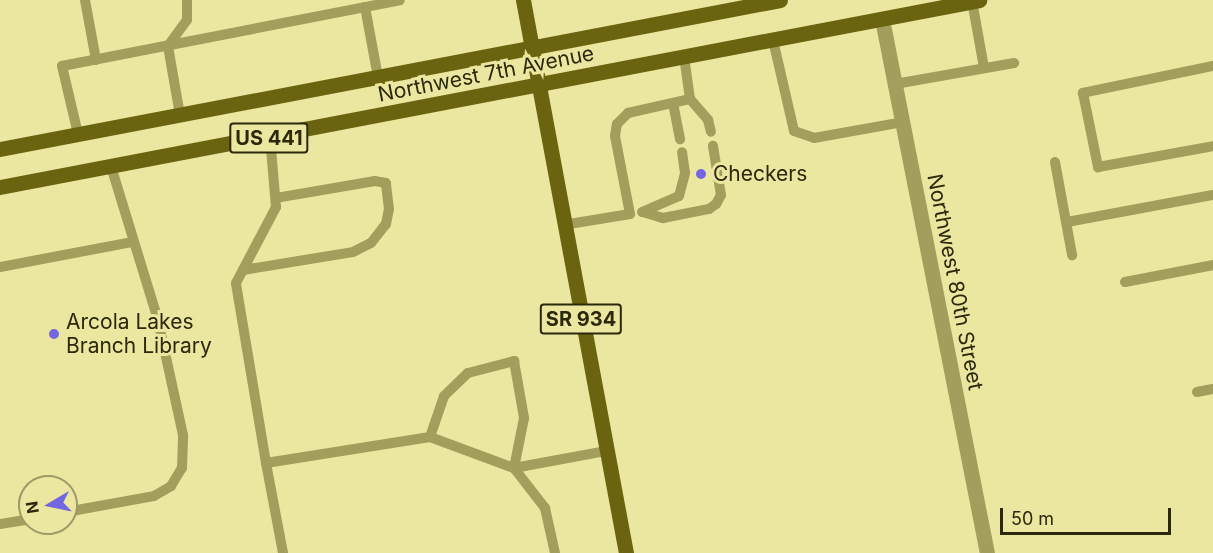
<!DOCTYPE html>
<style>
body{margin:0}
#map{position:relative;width:1213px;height:553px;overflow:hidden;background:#ebe6a0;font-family:Inter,sans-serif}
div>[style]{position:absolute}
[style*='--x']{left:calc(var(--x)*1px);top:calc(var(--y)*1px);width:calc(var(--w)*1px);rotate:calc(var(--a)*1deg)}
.service>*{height:10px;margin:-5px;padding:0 5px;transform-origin:5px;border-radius:5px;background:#a49e5d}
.minor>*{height:15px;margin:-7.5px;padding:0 7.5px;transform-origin:7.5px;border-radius:7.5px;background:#a49e5d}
.primary>*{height:15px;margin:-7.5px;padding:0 7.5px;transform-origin:7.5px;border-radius:7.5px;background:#6a630f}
.dots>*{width:16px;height:16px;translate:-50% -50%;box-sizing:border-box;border:3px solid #ebe6a0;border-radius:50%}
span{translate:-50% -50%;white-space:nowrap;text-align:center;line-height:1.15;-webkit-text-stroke:6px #ebe6a0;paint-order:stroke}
.shield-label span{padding:2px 4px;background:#ebe6a0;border:2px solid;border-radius:4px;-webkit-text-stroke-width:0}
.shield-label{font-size:20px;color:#2b280c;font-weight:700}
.street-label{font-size:21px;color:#2b280c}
.poi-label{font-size:21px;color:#2b280c}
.left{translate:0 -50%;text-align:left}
.north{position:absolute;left:18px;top:475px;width:60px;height:60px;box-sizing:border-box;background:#ebe6a0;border:2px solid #9e9a65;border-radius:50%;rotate:261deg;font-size:16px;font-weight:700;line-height:24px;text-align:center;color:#2b280c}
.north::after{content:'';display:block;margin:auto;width:21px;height:27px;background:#7266e1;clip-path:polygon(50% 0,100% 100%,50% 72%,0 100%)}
.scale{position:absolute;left:1000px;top:508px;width:171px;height:27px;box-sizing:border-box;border:3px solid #2b280c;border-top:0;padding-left:8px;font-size:18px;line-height:21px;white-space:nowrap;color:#2b280c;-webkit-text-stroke:4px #ebe6a0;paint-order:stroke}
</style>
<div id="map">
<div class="service">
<div style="--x:85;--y:0;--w:61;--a:79.6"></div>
<div style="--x:972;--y:1;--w:68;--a:79.8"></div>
<div style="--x:365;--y:7;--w:71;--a:79.5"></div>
<div style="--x:773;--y:40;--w:93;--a:77"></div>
<div style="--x:794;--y:131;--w:21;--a:19"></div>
<div style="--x:814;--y:138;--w:90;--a:-10.2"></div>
<div style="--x:684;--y:56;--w:43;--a:82.1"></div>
<div style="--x:690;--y:99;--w:28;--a:49"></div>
<div style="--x:708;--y:120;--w:12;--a:76"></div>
<div style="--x:1213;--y:66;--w:133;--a:168.3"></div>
<div style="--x:1083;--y:93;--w:76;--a:78.5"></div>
<div style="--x:1098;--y:167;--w:117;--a:-10.3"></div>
<div style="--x:895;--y:84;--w:121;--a:-10"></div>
<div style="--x:673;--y:103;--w:37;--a:79"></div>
<div style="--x:180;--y:115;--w:70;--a:-99.9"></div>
<div style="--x:168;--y:46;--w:32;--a:-54"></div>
<div style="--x:187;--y:20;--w:20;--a:-90"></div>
<div style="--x:78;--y:134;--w:70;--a:-103.2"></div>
<div style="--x:62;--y:66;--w:344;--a:-11"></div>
<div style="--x:1055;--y:162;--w:95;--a:79.6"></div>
<div style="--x:642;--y:212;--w:40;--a:-23.4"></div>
<div style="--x:679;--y:196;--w:24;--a:-75"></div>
<div style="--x:685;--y:173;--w:21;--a:-98"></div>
<div style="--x:643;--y:212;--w:21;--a:17"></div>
<div style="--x:663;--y:218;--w:47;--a:-11.1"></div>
<div style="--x:709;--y:209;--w:9;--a:-36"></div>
<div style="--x:716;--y:204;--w:10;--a:-61"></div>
<div style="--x:721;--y:195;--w:50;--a:-99.3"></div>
<div style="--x:1067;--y:222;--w:148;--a:-10.5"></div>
<div style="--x:563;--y:225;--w:68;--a:-9.3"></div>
<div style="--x:630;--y:214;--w:79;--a:-100.9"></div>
<div style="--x:615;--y:136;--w:12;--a:-81"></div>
<div style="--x:617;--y:124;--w:16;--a:-45"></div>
<div style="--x:628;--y:113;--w:64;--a:-12.7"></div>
<div style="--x:0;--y:267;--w:134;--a:-10.7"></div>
<div style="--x:243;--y:270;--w:111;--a:-9.3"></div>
<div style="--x:353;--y:252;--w:20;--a:-27"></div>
<div style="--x:371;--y:243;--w:24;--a:-52"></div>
<div style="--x:386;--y:224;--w:15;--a:-79"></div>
<div style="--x:389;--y:209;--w:26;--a:-97"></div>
<div style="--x:386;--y:183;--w:11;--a:-170"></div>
<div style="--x:375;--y:181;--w:100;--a:170.3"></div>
<div style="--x:1125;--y:282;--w:90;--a:-10.9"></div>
<div style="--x:1197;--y:392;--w:16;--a:-11"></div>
<div style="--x:430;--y:437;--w:43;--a:-71.1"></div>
<div style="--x:444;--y:396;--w:33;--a:-44"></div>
<div style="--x:468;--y:373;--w:48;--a:-14.6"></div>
<div style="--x:514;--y:361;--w:58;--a:80"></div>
<div style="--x:524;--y:418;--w:51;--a:101.3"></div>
<div style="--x:514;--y:468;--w:51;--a:52.2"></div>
<div style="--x:545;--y:508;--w:46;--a:77.5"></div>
<div style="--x:266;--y:463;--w:182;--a:-99.5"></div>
<div style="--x:236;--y:283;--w:86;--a:-62.2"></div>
<div style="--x:276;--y:207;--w:70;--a:-94.9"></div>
<div style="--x:66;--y:512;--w:89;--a:-10.3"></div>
<div style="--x:154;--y:496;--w:20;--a:-30"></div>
<div style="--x:171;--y:486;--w:21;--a:-59"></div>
<div style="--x:182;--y:468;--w:33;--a:-88"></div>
<div style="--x:183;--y:435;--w:118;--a:-102.3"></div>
<div style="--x:158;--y:320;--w:161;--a:-107"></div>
<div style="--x:0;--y:524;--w:30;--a:-9"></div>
<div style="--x:283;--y:553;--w:92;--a:-100.7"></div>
<div style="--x:266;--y:463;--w:166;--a:-9"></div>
<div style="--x:430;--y:437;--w:90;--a:20.3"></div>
<div style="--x:514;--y:468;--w:94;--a:-10.5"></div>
</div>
<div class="minor">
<div style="--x:882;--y:19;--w:544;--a:78.88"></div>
</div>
<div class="primary">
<div style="--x:523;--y:0;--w:563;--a:79.45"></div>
<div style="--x:0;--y:149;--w:794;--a:-10.81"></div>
<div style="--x:0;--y:187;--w:997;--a:-10.81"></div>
</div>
<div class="dots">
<div style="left:701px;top:174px;background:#7266e1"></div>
<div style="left:54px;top:334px;background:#7266e1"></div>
</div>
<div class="shield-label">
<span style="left:269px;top:138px">US 441</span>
<span style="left:581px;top:319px">SR 934</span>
</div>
<div class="street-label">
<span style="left:486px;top:74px;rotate:-11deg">Northwest 7th Avenue</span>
<span style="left:955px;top:282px;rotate:79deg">Northwest 80th Street</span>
</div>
<div class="poi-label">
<span class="left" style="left:713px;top:174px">Checkers</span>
<span class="left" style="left:66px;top:334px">Arcola Lakes<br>Branch Library</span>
</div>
<div class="north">N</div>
<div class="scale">50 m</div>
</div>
